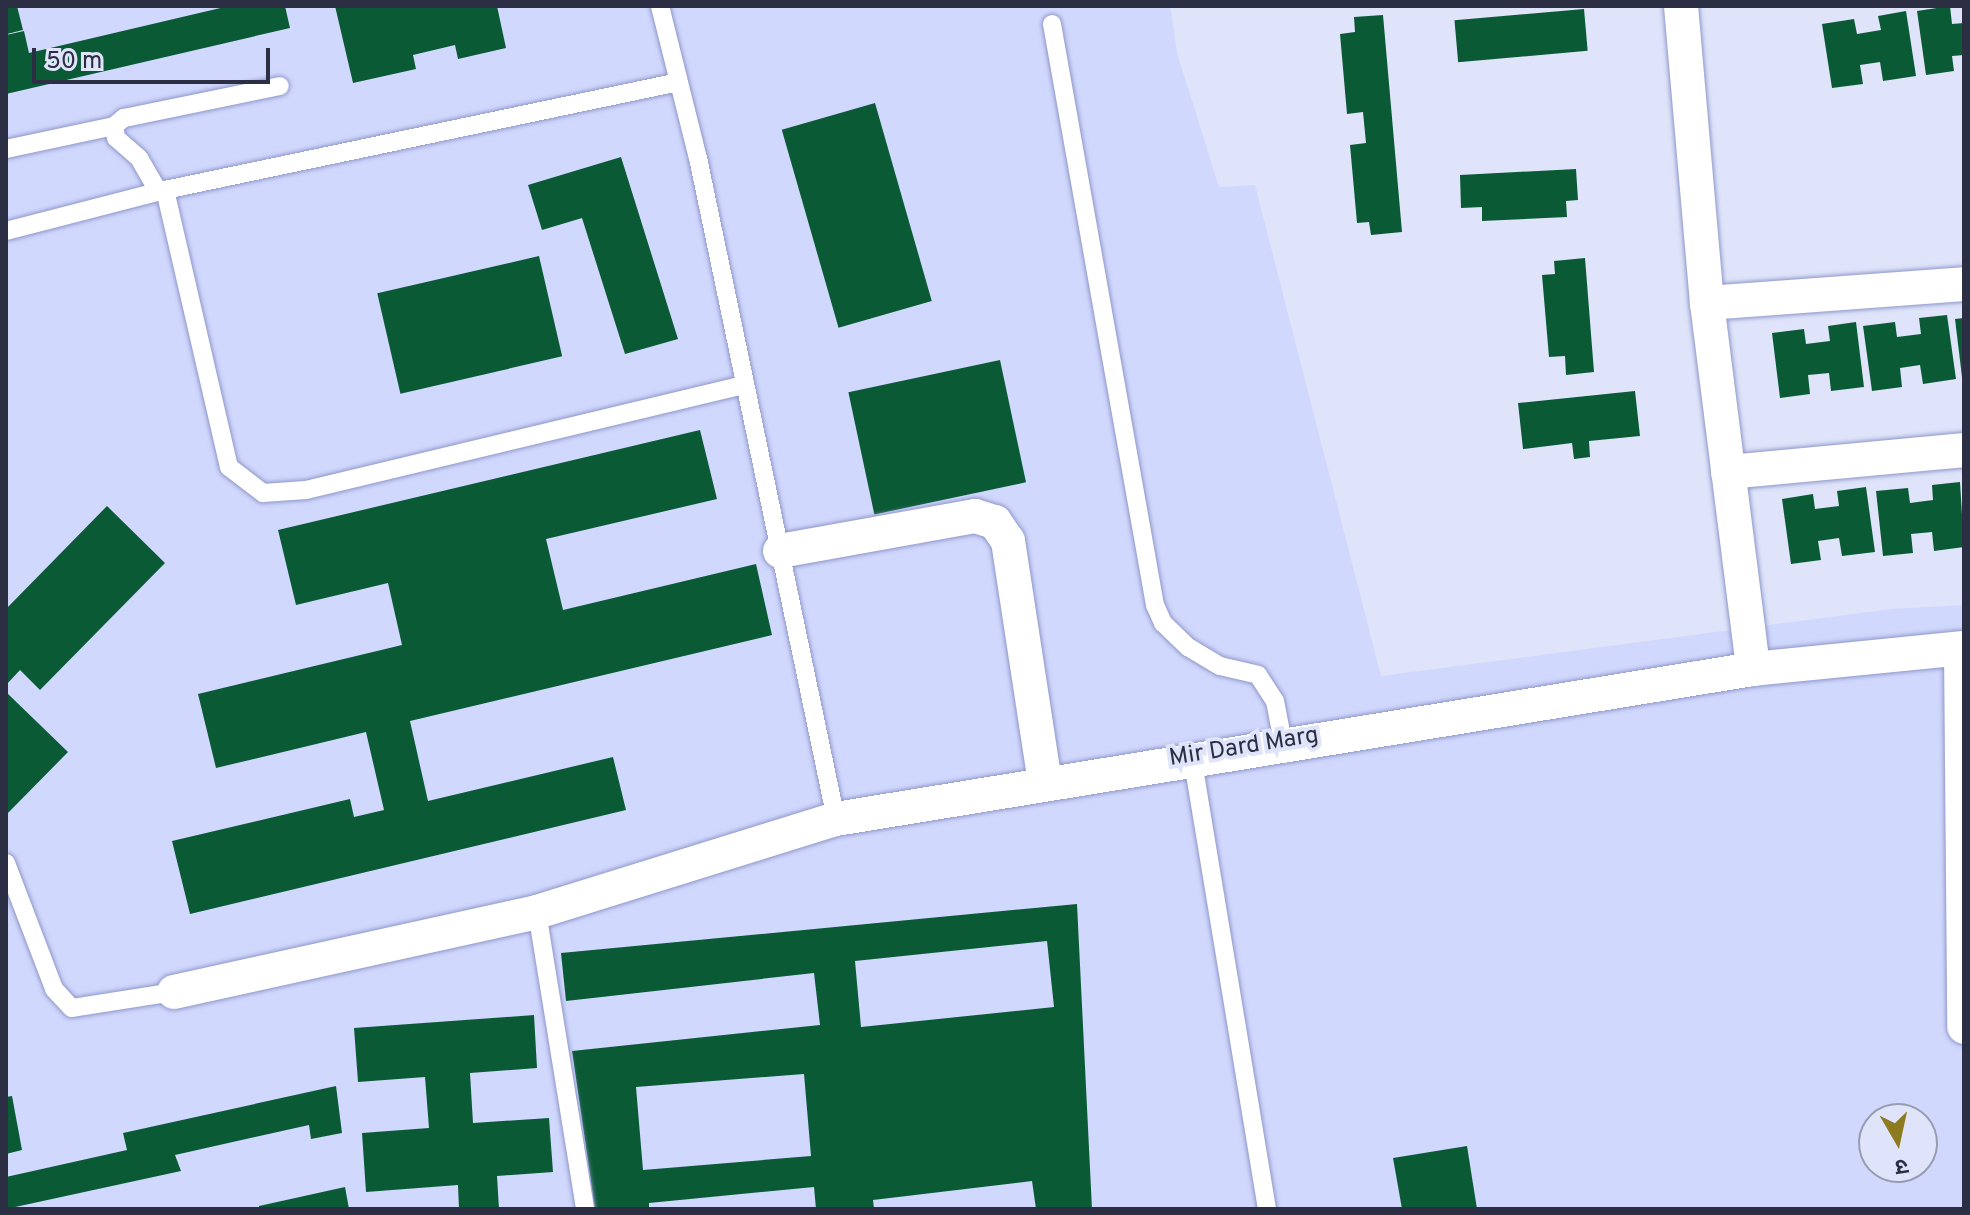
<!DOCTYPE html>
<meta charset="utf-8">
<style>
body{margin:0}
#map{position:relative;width:1970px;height:1215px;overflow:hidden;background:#dfe4fa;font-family:Overpass,"Noto Sans Devanagari",sans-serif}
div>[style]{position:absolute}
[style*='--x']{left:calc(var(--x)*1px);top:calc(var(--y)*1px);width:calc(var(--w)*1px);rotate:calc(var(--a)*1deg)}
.built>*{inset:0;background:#d1d8fd}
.building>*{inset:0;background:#0b5a36;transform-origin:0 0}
.roads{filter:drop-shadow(0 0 2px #8f97ca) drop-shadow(0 0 2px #8f97ca)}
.lane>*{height:18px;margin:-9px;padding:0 9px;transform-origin:9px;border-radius:9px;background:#fff}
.street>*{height:34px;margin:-17px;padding:0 17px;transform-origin:17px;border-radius:17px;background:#fff}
span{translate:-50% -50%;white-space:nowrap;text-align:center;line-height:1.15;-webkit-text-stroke:8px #dfe4fa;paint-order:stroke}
.street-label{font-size:24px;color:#2c2f44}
.frame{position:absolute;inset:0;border:8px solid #2c2f44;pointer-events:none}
.north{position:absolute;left:1858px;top:1103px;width:80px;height:80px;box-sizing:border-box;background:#dfe4fa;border:2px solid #979cb1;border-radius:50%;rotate:171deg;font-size:22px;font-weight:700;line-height:32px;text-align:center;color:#2c2f44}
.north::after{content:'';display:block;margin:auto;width:28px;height:36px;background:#8e7b20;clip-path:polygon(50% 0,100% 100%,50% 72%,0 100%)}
.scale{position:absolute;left:32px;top:48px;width:238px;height:36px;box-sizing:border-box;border:4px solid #2c2f44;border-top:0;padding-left:10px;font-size:24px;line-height:28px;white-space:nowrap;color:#2c2f44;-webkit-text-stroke:6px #dfe4fa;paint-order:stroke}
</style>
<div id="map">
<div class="built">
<div style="clip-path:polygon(evenodd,6px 6px,1170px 6px,1177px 53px,1219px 187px,1255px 185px,1381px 676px,1891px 609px,1964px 605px,1964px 1209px,6px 1209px,6px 6px,1874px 1119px,1922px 1119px,1922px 1167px,1874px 1167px,1874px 1119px)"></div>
</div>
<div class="building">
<div style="clip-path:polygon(6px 6px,17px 6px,23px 30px,7px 34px)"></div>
<div style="clip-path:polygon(229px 6px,285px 6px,290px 28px,6px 94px,6px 35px,24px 31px,29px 53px)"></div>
<div style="clip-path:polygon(335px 6px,497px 6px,506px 48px,458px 59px,455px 45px,413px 55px,416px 69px,353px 83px)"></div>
<div style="clip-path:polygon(1950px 6px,1952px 24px,1964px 23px,1964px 55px,1952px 56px,1954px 71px,1926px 75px,1917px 11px)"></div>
<div style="left:1584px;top:9px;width:42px;height:130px;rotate:85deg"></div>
<div style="clip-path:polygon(1906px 11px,1916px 76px,1883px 81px,1880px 62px,1860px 65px,1863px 84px,1832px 88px,1822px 24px,1854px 19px,1857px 34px,1881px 30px,1878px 16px)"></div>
<div style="clip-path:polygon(1383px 15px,1402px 232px,1371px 235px,1369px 222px,1357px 223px,1350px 145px,1366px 143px,1363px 112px,1347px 114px,1340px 34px,1355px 32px,1354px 17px)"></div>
<div style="left:875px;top:103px;width:206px;height:97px;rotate:74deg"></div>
<div style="clip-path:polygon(621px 157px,678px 339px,625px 354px,582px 218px,542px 230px,528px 185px)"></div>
<div style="clip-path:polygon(1576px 169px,1578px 200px,1566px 201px,1567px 217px,1482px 221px,1482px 207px,1461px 208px,1460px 175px)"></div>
<div style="left:539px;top:256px;width:103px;height:166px;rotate:77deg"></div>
<div style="clip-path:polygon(1585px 258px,1594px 372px,1566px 375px,1565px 356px,1549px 357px,1542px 275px,1555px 274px,1554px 261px)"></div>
<div style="clip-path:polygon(1947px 315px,1956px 379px,1923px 384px,1920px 365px,1900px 368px,1902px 387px,1872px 391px,1863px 326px,1895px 322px,1897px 337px,1921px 334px,1919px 318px)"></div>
<div style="clip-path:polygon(1964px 318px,1964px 377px,1962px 377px,1955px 319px)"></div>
<div style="clip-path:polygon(1856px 322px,1864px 387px,1831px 391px,1829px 373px,1808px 375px,1810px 394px,1780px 398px,1772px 333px,1804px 329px,1806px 344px,1830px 341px,1828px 326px)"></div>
<div style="left:1000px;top:360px;width:125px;height:155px;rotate:78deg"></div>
<div style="clip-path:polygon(1635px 391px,1640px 436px,1589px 441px,1590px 457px,1574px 459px,1572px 443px,1523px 449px,1518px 403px)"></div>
<div style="clip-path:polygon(700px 430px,717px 499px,546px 539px,563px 610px,756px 564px,772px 635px,410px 721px,428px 801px,613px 757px,626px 810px,190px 914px,172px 841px,350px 799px,354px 817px,384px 810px,366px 732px,216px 768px,198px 694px,402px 645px,388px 583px,296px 605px,278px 530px)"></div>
<div style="clip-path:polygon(1960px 482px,1964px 547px,1934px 551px,1932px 532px,1911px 534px,1913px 553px,1883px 556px,1876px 491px,1908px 488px,1910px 503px,1933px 500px,1932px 485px)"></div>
<div style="clip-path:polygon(1866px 487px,1875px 552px,1842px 556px,1839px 538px,1818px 541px,1821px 560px,1791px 564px,1782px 499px,1813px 494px,1815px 509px,1839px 506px,1837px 491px)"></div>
<div style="clip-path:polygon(107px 506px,165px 563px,40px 690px,20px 670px,6px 685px,6px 609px)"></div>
<div style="clip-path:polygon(6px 692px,68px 752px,6px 815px)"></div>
<div style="clip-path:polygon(evenodd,1077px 904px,1092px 1209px,1036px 1209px,1032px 1181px,873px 1200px,874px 1209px,816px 1209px,814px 1187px,649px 1203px,649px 1209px,595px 1209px,572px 1051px,820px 1025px,814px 973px,566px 1001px,561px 953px,1077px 904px,1047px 941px,1054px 1007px,861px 1027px,855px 961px,1047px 941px,1077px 904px,804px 1074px,811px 1156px,643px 1170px,636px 1087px,804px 1074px)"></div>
<div style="clip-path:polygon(534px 1015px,537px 1068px,470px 1073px,473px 1123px,549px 1118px,553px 1172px,497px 1176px,499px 1209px,459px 1209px,458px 1185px,366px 1192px,362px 1133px,429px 1128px,425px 1077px,358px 1082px,354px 1028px)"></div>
<div style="clip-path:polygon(336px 1086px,342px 1133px,311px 1139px,309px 1125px,175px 1155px,181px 1171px,6px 1209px,6px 1177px,127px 1150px,123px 1133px)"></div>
<div style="clip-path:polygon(12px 1096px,22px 1150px,6px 1154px,6px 1097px)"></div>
<div style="clip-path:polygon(1467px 1146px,1477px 1209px,1402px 1209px,1393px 1158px)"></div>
<div style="clip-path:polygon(345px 1187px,349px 1209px,259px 1209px,259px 1206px)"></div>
</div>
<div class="roads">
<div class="lane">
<div style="--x:660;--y:6;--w:157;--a:76"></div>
<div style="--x:698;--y:158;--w:675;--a:78.21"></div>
<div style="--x:1052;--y:24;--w:590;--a:79.95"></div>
<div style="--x:1155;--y:605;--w:20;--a:66"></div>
<div style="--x:1163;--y:623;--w:35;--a:44"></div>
<div style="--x:1188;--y:647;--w:37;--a:31"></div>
<div style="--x:1220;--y:666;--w:39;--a:13"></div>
<div style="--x:1258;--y:675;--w:31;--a:57"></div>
<div style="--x:1275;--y:701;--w:42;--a:79"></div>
<div style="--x:6;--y:149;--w:110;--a:-12"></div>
<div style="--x:165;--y:190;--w:284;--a:77"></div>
<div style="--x:229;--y:467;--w:43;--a:37.4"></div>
<div style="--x:263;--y:493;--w:43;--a:-4"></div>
<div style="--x:306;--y:490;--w:450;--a:-13.5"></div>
<div style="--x:158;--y:191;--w:38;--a:-120"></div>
<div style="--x:139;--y:158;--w:30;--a:-139"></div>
<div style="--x:116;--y:138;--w:12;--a:-99"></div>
<div style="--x:114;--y:126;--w:13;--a:-39"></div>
<div style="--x:124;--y:118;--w:159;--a:-11.6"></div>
<div style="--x:6;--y:231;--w:164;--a:-14.5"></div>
<div style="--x:165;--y:190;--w:525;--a:-11.87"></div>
<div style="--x:1192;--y:756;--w:459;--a:80.6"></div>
<div style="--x:6;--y:863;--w:135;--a:69.1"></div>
<div style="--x:54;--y:989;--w:26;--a:47"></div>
<div style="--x:72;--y:1008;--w:103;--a:-8.9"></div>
<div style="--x:537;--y:912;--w:301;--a:80.8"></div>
</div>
<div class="street">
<div style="--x:1681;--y:6;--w:298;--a:85"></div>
<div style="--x:1707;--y:303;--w:369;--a:82.8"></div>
<div style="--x:1707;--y:303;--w:258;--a:-4.2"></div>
<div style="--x:1728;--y:472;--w:237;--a:-5.3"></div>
<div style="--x:780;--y:551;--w:198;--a:-10.2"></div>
<div style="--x:975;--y:516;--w:21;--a:17"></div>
<div style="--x:995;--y:522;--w:23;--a:56"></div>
<div style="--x:1008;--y:541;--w:244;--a:81.3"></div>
<div style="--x:1961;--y:649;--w:378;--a:89.5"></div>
<div style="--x:174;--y:992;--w:372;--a:-12.4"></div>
<div style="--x:537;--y:912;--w:313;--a:-17.3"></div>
<div style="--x:836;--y:819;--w:929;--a:-9.29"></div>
<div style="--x:1753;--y:669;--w:212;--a:-5.7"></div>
</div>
</div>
<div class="street-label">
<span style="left:1244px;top:748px;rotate:-9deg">Mir Dard Marg</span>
</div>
<div class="frame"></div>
<div class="north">उ</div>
<div class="scale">50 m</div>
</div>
